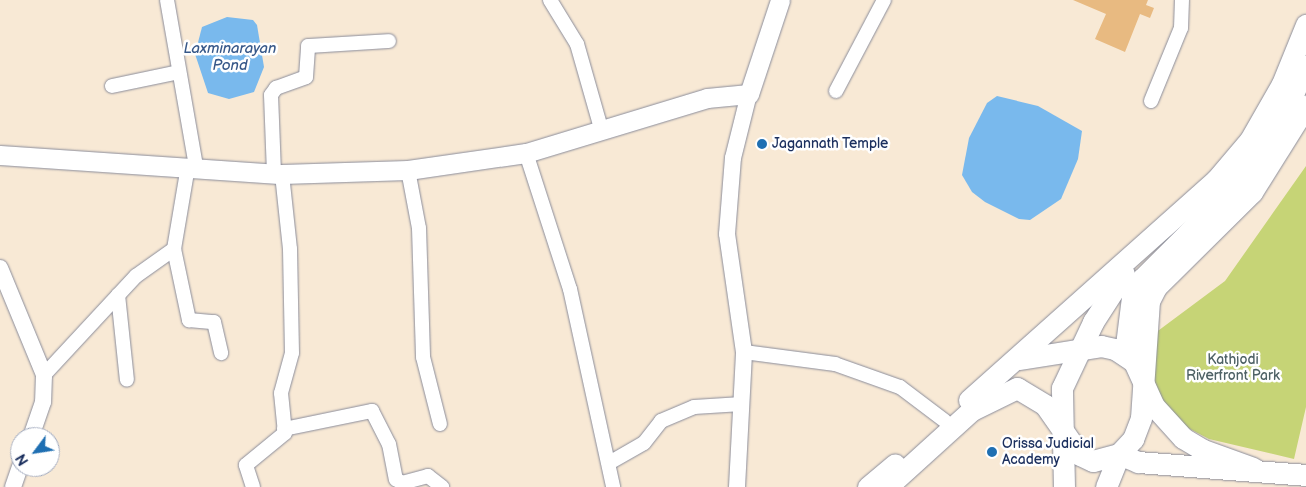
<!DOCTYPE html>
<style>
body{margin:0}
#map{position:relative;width:1306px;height:487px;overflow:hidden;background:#f8e9d5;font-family:"Balsamiq Sans",sans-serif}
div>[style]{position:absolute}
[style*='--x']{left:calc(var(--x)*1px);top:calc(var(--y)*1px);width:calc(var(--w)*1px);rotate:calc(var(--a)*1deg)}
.green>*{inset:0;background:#c6d476}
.water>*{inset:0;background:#79b9ed}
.building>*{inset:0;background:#e8ba81}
.roads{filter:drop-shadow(0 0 1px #8a8c9a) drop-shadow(0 0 1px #8a8c9a)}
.minor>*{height:14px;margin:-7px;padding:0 7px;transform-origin:7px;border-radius:7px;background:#fff}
.tertiary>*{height:16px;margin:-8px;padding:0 8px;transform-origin:8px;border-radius:8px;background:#fff}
.secondary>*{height:19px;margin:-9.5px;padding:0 9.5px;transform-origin:9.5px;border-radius:9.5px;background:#fff}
.primary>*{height:21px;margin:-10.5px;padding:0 10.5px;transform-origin:10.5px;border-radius:10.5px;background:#fff}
.dots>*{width:14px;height:14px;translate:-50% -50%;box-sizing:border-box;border:2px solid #fff;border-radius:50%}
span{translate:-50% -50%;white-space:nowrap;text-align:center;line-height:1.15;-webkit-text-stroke:5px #fff;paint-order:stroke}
.poi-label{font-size:14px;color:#1b2f5e}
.left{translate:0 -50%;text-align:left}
.park-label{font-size:14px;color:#4e6165}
.water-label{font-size:15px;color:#375889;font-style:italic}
.north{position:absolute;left:10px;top:427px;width:50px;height:50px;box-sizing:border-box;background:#fff;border:1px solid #a4acbf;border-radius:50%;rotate:239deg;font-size:14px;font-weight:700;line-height:20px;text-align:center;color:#1b2f5e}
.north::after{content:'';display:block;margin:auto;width:18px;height:22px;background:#1f6fb2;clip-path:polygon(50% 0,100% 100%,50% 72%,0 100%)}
</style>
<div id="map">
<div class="green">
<div style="clip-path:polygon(1306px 166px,1306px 407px,1294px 459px,1209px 439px,1186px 427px,1142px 379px,1143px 342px,1225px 281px)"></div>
</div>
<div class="water">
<div style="clip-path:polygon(227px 17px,253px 20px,257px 25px,264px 67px,254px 92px,229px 99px,208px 93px,195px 54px,202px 27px)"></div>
<div style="clip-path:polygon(997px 96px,1038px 106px,1082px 131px,1078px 159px,1061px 199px,1030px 220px,1019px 219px,985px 202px,972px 192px,962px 175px,969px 138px,987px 103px)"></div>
</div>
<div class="building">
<div style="clip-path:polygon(1073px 0,1148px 0,1146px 5px,1154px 8px,1150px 18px,1140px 14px,1125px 52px,1095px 39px,1106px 14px)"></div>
</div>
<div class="roads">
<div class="minor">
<div style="--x:167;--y:0;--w:169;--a:80.1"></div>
<div style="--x:550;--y:0;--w:52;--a:58.5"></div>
<div style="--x:577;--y:44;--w:87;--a:74.1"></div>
<div style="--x:112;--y:86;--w:68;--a:-11.8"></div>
<div style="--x:836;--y:91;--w:103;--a:-62.2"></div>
<div style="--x:1151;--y:101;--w:79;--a:-67.7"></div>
<div style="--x:1181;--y:28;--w:28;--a:-88"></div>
<div style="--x:526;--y:153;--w:143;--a:72.1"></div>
<div style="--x:570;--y:289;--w:203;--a:77.7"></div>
<div style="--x:408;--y:170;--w:59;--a:79.3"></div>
<div style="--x:419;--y:228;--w:129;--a:88.2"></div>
<div style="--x:423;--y:357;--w:69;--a:75.8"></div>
<div style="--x:274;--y:173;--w:78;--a:-92.2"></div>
<div style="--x:271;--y:95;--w:9;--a:-54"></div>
<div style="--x:276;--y:88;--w:32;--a:-20"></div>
<div style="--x:306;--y:77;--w:31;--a:-86"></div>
<div style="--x:308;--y:46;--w:81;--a:-3.5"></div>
<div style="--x:174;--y:249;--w:73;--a:78.1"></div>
<div style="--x:189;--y:320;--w:25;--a:5"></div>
<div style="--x:214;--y:322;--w:32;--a:77"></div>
<div style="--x:118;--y:295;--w:85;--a:84"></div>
<div style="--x:744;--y:352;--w:92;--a:7.5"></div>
<div style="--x:835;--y:364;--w:69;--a:19.5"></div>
<div style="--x:900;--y:387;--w:56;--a:37.1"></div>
<div style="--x:44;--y:375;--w:135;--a:-47.1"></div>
<div style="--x:136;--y:276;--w:47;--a:-35.4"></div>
<div style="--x:174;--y:249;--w:84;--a:-80.4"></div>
<div style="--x:284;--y:429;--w:90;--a:-11.6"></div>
<div style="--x:372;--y:411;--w:37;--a:63"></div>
<div style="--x:389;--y:444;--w:36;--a:79"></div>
<div style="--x:396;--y:479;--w:7;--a:34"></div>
<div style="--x:402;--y:483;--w:27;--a:-15"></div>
<div style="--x:428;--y:476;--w:18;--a:38"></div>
<div style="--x:609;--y:463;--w:40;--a:-29.7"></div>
<div style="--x:644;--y:443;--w:28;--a:-52"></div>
<div style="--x:661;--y:421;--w:36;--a:-23"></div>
<div style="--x:694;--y:407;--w:48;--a:-3.6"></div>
<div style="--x:253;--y:487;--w:23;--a:-108"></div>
<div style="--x:246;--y:465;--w:50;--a:-39.4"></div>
<div style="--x:285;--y:433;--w:40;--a:-95.7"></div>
<div style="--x:281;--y:393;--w:41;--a:-74.6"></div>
<div style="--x:292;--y:353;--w:104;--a:-91.1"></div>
<div style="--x:290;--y:249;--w:75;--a:-96.1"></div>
</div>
<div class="tertiary">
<div style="--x:0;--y:268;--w:116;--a:67.6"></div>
<div style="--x:44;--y:375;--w:27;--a:92"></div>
<div style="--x:43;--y:402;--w:37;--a:109"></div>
<div style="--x:13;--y:487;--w:21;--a:-71"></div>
<div style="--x:737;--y:487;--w:135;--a:-87"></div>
<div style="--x:744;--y:352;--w:119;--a:-98.2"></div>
<div style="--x:727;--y:234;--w:76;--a:-85.5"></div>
<div style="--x:733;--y:158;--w:66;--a:-76"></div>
</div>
<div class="secondary">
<div style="--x:0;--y:155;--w:283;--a:3.9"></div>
<div style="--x:282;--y:174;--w:126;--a:-1.8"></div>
<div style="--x:408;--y:170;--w:119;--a:-8.2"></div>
<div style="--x:526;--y:153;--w:189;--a:-16.9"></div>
<div style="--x:707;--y:98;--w:42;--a:-5.4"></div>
<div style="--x:749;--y:94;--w:99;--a:-71.7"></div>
</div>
<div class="primary">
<div style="--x:1125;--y:353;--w:56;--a:-82.9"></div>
<div style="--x:1132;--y:297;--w:21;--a:-61"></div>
<div style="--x:1142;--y:279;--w:143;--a:-45"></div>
<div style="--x:1243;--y:178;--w:77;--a:-57.1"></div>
<div style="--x:1285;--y:113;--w:51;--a:-66.9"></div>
<div style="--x:1020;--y:359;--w:82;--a:-9.1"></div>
<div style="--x:1101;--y:346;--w:14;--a:12"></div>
<div style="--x:1115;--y:349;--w:23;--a:34"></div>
<div style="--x:1134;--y:362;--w:48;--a:65.6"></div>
<div style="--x:1154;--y:406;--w:43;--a:47.8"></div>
<div style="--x:1183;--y:438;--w:23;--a:31"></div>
<div style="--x:1203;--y:450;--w:53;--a:19.8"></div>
<div style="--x:969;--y:400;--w:331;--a:-41.7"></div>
<div style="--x:1216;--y:180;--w:52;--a:-49.6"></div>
<div style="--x:1250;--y:140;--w:64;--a:-60.3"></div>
<div style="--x:1282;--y:84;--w:64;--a:-67.9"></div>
<div style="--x:1119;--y:454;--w:21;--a:23"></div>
<div style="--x:1138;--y:462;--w:169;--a:4.4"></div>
<div style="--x:868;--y:487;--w:35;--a:-40"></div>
<div style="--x:887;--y:487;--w:115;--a:-42.2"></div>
<div style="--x:972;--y:410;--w:50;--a:-26.1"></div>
<div style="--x:1017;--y:388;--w:33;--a:31"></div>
<div style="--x:1045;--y:405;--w:61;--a:55"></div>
<div style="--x:1080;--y:455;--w:14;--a:25"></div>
<div style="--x:1093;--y:461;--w:27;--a:-15"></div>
<div style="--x:1119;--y:454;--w:21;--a:-47"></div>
<div style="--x:1133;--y:439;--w:22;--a:-69"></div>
<div style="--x:1141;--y:418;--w:117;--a:-86.1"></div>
<div style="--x:1149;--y:301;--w:16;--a:-63"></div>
<div style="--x:1156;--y:287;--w:135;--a:-44.7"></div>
<div style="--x:1252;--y:192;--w:102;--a:-57.9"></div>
<div style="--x:1064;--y:487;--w:99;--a:-91.2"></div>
<div style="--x:1062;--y:388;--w:73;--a:-64.8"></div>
<div style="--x:1093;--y:322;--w:57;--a:-57.1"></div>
<div style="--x:1106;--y:487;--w:35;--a:-68"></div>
</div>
</div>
<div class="dots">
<div style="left:762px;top:144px;background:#1f6fb2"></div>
<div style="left:992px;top:452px;background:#1f6fb2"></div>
</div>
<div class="poi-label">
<span class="left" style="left:772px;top:144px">Jagannath Temple</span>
<span class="left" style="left:1002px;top:452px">Orissa Judicial<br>Academy</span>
</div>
<div class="park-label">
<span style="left:1233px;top:368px">Kathjodi<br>Riverfront Park</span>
</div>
<div class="water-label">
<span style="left:230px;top:57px">Laxminarayan<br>Pond</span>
</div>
<div class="north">N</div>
</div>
